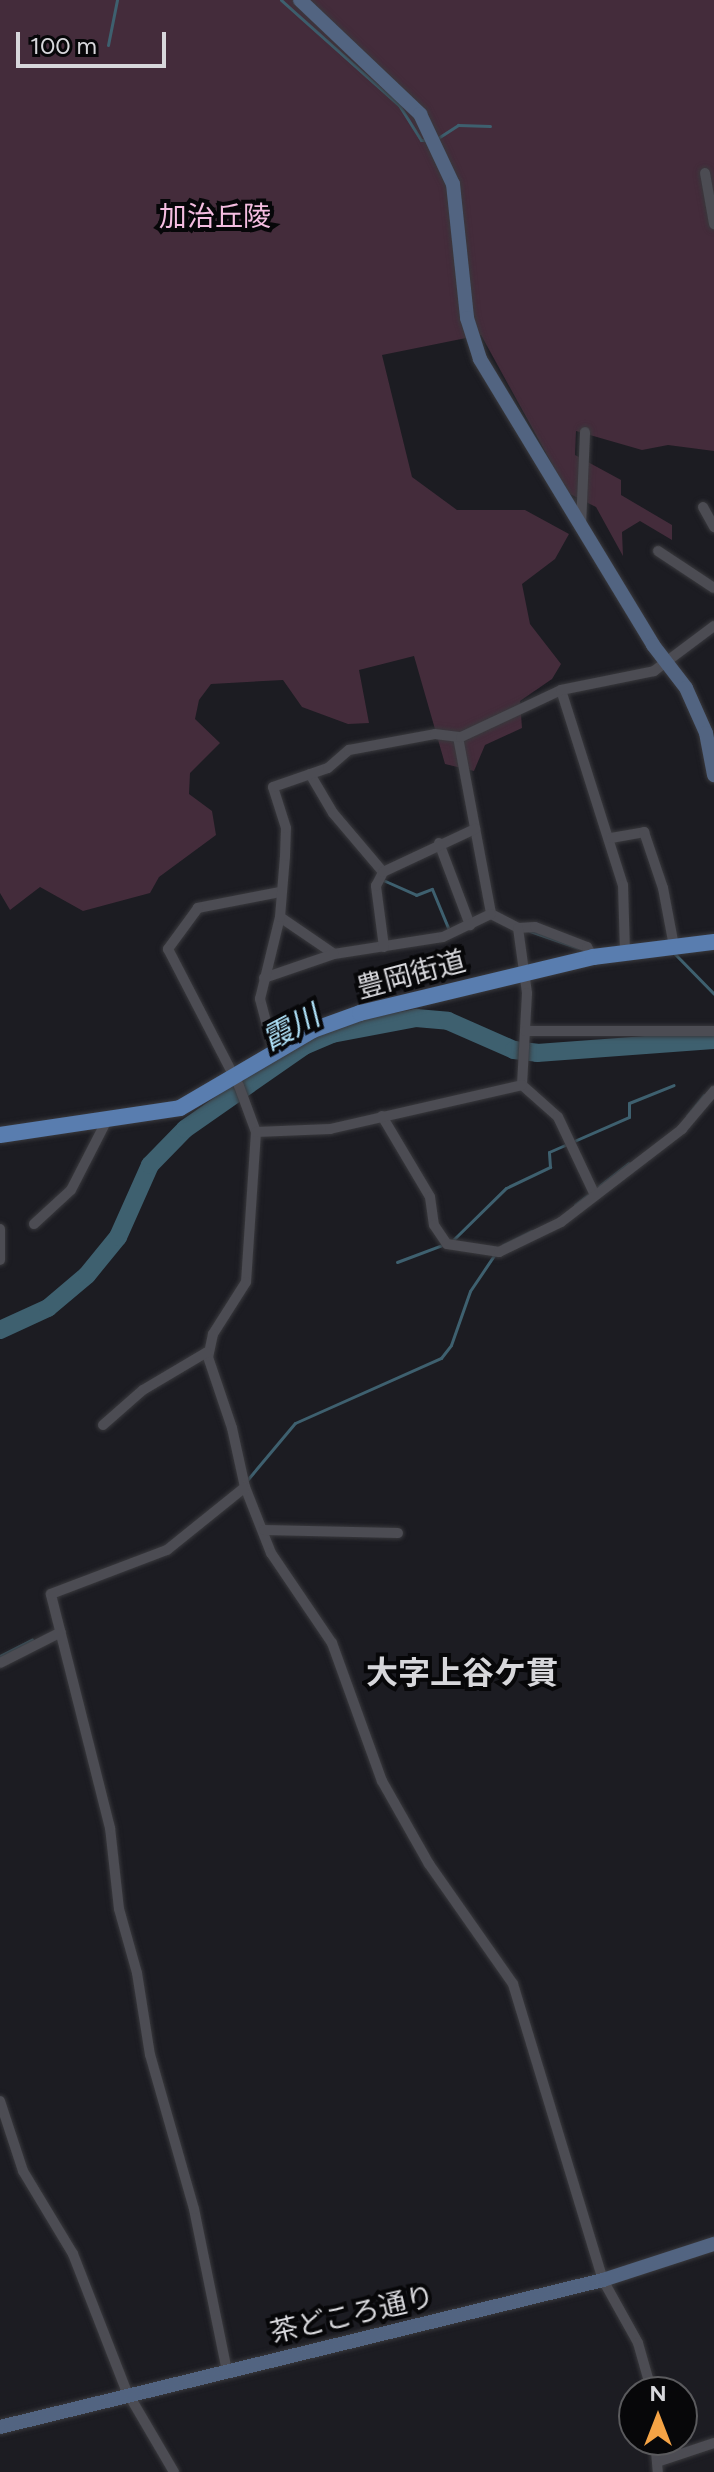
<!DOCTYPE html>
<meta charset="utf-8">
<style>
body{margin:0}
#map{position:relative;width:714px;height:2472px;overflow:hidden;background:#1c1c22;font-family:Figtree,"Noto Sans JP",sans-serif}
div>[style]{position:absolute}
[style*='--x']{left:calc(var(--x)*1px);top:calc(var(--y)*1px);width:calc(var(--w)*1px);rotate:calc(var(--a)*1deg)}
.green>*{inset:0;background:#442c3b}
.stream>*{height:3px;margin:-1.5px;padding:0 1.5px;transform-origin:1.5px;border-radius:1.5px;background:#3e606f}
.river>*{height:18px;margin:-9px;padding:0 9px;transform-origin:9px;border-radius:9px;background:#3e606f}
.roads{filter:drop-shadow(0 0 2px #39393d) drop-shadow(0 0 2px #39393d)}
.street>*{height:10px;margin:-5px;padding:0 5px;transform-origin:5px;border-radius:5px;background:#4c4c53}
.secondary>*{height:14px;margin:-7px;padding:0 7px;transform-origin:7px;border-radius:7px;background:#526481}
.primary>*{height:16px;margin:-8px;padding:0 8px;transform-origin:8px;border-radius:8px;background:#597daf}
span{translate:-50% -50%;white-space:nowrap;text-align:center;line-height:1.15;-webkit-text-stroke:8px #070709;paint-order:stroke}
.park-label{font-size:28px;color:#f4bde0}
.street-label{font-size:28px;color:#d7d7db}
.water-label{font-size:30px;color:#b0e3fa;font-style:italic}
.quarter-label{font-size:32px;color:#d7d7db;font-weight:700}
.north{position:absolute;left:618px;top:2376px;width:80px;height:80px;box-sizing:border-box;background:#070709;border:2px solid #5a5a5d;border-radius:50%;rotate:0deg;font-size:22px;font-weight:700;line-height:32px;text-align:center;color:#d7d7db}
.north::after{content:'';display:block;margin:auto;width:28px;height:36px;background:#f5a345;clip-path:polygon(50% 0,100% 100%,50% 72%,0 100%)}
.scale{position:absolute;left:16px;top:32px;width:150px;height:36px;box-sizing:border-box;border:4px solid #d7d7db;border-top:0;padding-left:10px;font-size:24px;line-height:28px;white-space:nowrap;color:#d7d7db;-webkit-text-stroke:6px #070709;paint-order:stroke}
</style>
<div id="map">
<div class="green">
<div style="clip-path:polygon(0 0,714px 0,714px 451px,668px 445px,642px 450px,576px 431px,575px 455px,621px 480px,621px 495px,672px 525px,672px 540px,640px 521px,622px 532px,623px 556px,596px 507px,568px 493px,481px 335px,382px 355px,412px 477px,457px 510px,525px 510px,569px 534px,555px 559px,522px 584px,530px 624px,561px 664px,552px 679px,520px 701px,522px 728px,485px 745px,474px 771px,445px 764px,414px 656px,359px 670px,369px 723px,348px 724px,302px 707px,283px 680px,211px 684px,199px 700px,195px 719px,220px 743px,190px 773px,189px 794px,212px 811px,216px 835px,159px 877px,150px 893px,83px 911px,40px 887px,10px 910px,0 893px)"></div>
</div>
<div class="stream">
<div style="--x:281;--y:0;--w:158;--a:41.7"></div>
<div style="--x:399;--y:105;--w:41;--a:57.8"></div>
<div style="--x:421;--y:140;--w:6;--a:0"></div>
<div style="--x:108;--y:45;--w:46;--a:-78.7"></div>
<div style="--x:438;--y:138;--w:24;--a:-33"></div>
<div style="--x:458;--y:125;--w:32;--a:2"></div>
<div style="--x:383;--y:880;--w:36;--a:24"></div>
<div style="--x:416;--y:895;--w:17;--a:-21"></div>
<div style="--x:432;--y:889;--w:44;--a:67.5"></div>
<div style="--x:530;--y:931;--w:60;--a:19.3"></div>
<div style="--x:674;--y:953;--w:57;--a:45.7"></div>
<div style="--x:687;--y:1116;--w:27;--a:-51"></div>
<div style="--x:575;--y:1205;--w:68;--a:-37.9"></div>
<div style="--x:453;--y:1240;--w:74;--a:-44.5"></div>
<div style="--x:506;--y:1188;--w:49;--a:-25.5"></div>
<div style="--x:550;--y:1167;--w:15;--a:-94"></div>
<div style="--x:549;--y:1152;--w:87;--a:-23.6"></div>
<div style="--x:629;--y:1117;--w:14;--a:-90"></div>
<div style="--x:629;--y:1103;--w:48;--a:-21.8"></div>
<div style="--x:503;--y:1245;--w:32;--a:-26"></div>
<div style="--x:397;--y:1262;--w:48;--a:-20.7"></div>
<div style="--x:248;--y:1479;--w:73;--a:-50"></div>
<div style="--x:295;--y:1423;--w:160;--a:-24"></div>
<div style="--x:441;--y:1358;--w:16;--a:-52"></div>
<div style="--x:451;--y:1345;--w:57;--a:-70.6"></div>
<div style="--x:470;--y:1291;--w:45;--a:-56"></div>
<div style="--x:0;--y:1656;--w:36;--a:-27"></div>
</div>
<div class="river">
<div style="--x:0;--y:1330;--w:53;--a:-24.6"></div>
<div style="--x:48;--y:1308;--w:51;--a:-40.2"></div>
<div style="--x:87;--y:1275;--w:49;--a:-50.8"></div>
<div style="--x:118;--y:1237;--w:79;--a:-66"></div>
<div style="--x:150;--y:1165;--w:50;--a:-45.8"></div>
<div style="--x:185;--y:1129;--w:145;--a:-34.9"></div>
<div style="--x:304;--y:1046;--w:30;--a:-23"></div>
<div style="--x:332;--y:1034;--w:86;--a:-10.8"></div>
<div style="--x:416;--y:1018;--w:32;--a:5"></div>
<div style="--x:448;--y:1021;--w:72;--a:23.7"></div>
<div style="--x:514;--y:1050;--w:23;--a:7"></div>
<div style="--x:537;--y:1053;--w:177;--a:-4.2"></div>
</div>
<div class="roads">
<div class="street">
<div style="--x:705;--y:173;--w:52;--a:80"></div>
<div style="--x:703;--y:507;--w:23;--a:61"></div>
<div style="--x:581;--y:525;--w:93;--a:-87.5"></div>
<div style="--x:658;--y:551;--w:67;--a:33.5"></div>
<div style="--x:561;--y:690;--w:205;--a:72.4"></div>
<div style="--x:623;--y:885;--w:68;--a:88.3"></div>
<div style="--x:458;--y:737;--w:180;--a:79.4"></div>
<div style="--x:310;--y:774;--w:45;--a:59.5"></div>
<div style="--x:333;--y:813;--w:77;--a:49.7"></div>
<div style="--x:611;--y:838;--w:34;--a:-10"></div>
<div style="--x:644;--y:832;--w:59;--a:71.3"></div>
<div style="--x:663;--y:888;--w:59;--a:79.3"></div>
<div style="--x:439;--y:843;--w:88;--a:69.3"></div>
<div style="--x:280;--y:892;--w:84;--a:169"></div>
<div style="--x:198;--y:908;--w:51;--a:126.2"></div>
<div style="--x:168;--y:949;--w:154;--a:62.6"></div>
<div style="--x:239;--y:1086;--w:49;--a:69.7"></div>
<div style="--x:256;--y:1132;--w:150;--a:93.8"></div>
<div style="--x:246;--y:1282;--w:62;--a:122.4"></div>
<div style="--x:213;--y:1334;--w:24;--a:102"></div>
<div style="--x:208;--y:1357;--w:75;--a:71.3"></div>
<div style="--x:232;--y:1428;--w:60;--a:77.6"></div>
<div style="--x:245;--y:1487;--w:71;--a:68.5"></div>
<div style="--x:271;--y:1553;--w:109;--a:55.9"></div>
<div style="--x:332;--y:1643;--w:147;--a:70.1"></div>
<div style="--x:382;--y:1781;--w:95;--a:60.5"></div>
<div style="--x:429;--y:1864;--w:146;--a:55"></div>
<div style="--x:513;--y:1984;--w:309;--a:73.1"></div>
<div style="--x:603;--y:2280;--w:72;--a:60.9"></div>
<div style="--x:638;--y:2343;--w:51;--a:74.1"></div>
<div style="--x:491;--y:914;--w:30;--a:27"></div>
<div style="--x:518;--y:928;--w:17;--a:-3"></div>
<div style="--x:535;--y:927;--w:56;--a:21"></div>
<div style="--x:587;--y:947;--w:12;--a:59"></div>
<div style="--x:280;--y:917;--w:65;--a:34.4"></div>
<div style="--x:334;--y:954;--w:110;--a:-8.9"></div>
<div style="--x:443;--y:937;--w:53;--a:-25.6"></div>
<div style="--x:518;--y:928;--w:66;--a:82.1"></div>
<div style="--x:527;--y:993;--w:92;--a:93.1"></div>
<div style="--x:384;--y:947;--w:62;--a:-97.5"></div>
<div style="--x:376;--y:886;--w:16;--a:-63"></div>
<div style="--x:383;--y:872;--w:102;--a:-25.1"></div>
<div style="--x:264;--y:978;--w:74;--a:-18.9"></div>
<div style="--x:525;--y:1031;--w:189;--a:0"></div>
<div style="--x:274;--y:1052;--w:55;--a:-104.8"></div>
<div style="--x:260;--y:999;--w:84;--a:-76.3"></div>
<div style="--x:280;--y:917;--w:61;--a:-85.3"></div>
<div style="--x:285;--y:856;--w:28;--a:-88"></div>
<div style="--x:286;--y:828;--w:43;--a:-107.6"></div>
<div style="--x:273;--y:787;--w:58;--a:-19.1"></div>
<div style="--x:328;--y:768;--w:28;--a:-41"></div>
<div style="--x:349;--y:750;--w:87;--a:-10.5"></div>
<div style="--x:435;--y:734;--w:26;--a:7"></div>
<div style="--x:461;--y:737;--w:110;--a:-25.2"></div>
<div style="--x:561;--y:690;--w:95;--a:-11.5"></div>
<div style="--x:654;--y:671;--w:75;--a:-36.9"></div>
<div style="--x:522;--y:1085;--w:48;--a:41.6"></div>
<div style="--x:558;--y:1117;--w:84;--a:64.7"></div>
<div style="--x:382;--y:1116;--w:94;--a:59.3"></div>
<div style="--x:430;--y:1197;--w:28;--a:82"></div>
<div style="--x:434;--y:1225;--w:23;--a:56"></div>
<div style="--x:447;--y:1244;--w:53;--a:8.7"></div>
<div style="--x:499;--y:1252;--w:69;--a:-25.8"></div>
<div style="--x:561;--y:1222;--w:153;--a:-37.5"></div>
<div style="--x:682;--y:1129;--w:50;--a:-49.9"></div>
<div style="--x:256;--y:1132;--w:74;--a:-2.3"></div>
<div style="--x:330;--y:1129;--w:197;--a:-12.9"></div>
<div style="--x:34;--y:1224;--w:50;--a:-42.6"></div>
<div style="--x:71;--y:1190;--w:79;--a:-62.8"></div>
<div style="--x:0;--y:1229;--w:31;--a:90"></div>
<div style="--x:103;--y:1425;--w:53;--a:-41.2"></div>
<div style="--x:143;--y:1390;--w:74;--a:-30.7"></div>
<div style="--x:264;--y:1530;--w:134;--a:1.3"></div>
<div style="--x:0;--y:1663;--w:68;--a:-26.9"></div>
<div style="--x:0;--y:2101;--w:74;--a:71.8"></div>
<div style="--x:23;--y:2171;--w:97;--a:58.9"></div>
<div style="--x:73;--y:2254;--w:146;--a:68.7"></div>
<div style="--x:126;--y:2390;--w:95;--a:59.7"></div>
<div style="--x:227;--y:2371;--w:165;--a:-101.5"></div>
<div style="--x:194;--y:2209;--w:160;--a:-105.9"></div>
<div style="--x:150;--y:2055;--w:83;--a:-99"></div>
<div style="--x:137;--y:1973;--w:66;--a:-105.7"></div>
<div style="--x:119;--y:1909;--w:81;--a:-96.3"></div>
<div style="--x:110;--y:1828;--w:241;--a:-104.2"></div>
<div style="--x:51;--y:1594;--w:124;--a:-20.8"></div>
<div style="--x:167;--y:1550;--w:100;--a:-38.9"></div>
<div style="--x:655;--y:2440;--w:32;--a:85"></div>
<div style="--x:657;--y:2462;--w:60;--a:-18.4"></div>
</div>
<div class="secondary">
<div style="--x:300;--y:0;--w:166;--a:43.5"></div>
<div style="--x:420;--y:114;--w:77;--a:64.8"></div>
<div style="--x:453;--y:184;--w:135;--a:84"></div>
<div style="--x:467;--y:318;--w:43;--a:72.4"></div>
<div style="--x:480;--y:359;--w:334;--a:58.8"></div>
<div style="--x:653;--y:645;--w:54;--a:52.5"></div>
<div style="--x:686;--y:688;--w:49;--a:66"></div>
<div style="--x:706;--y:733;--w:43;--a:79.2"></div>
<div style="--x:0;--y:2427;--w:621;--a:-13.7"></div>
<div style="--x:603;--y:2280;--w:117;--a:-18"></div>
</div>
<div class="primary">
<div style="--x:0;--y:1135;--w:182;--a:-8.5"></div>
<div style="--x:180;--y:1108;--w:154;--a:-30.4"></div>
<div style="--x:313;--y:1030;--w:50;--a:-19.9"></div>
<div style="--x:360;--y:1013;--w:240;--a:-13.5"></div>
<div style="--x:593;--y:957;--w:122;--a:-7.1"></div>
</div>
</div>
<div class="park-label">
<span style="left:215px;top:216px">加治丘陵</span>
</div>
<div class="street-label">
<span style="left:411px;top:974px;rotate:-15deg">豊岡街道</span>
<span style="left:352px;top:2314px;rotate:-13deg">茶どころ通り</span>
</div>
<div class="water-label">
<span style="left:291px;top:1028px;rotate:-28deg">霞川</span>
</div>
<div class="quarter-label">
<span style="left:462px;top:1673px">大字上谷ケ貫</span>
</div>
<div class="north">N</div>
<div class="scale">100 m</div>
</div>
